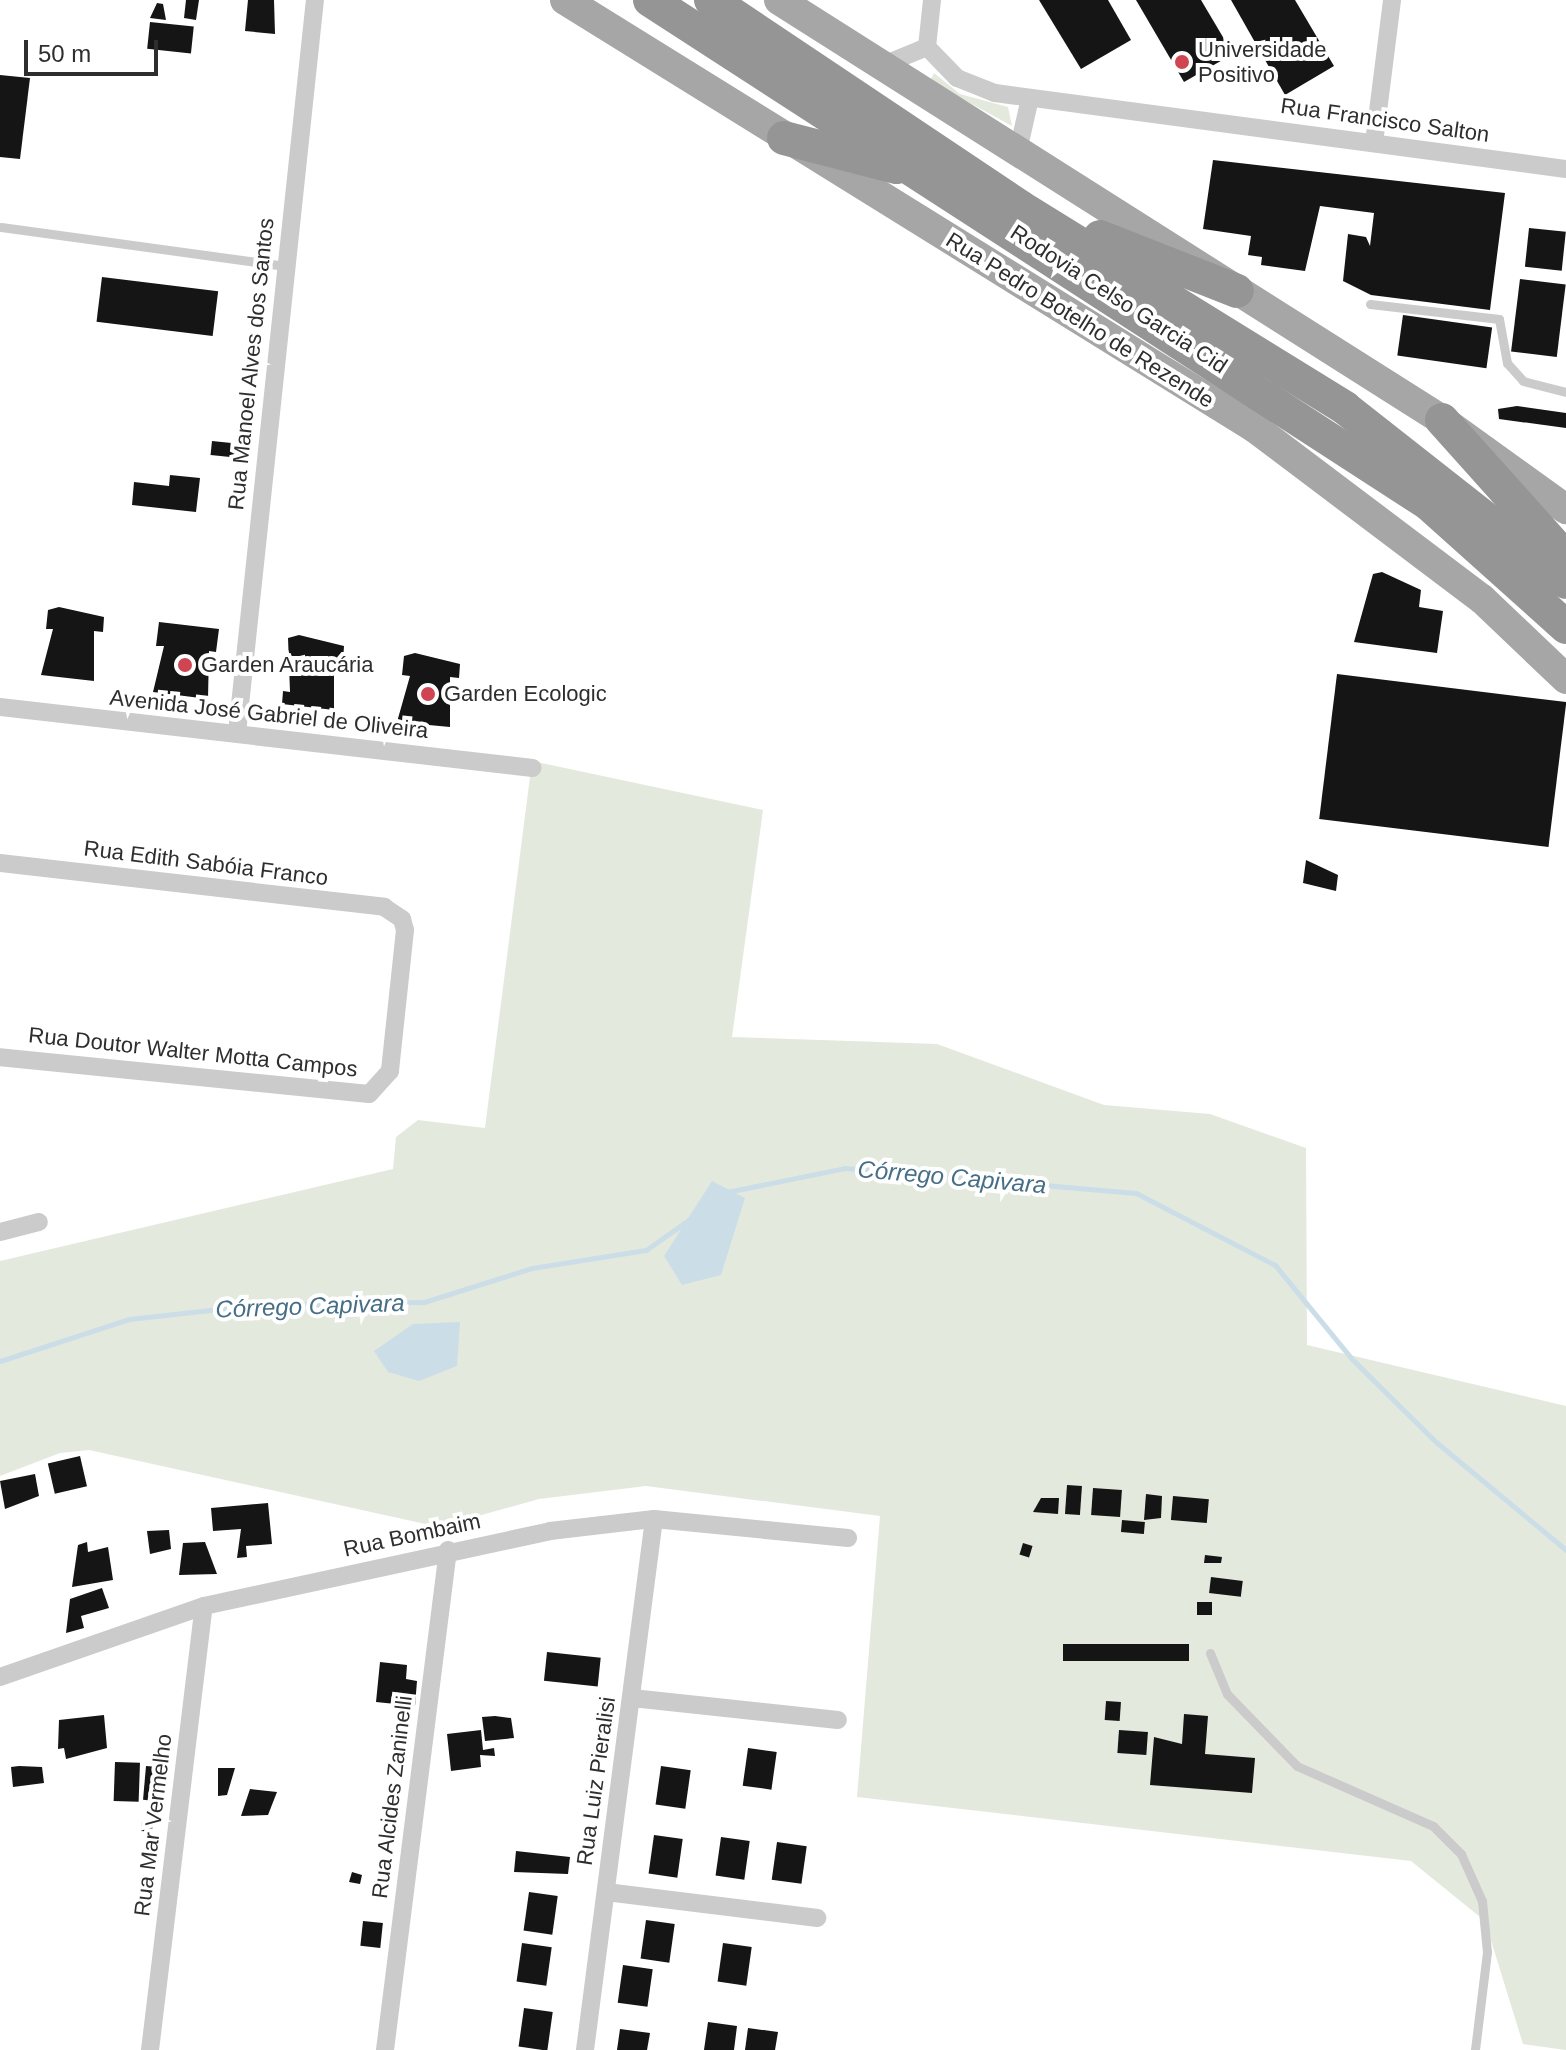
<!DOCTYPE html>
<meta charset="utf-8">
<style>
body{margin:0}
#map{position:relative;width:1566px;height:2050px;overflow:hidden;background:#fff;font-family:Helvetica,sans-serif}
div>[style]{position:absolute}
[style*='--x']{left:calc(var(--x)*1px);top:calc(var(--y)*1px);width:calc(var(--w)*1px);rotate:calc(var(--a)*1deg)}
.green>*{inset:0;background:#e4e9dd}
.water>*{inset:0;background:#cbdde7}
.stream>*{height:5px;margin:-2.5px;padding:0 2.5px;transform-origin:2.5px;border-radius:2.5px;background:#cbdde7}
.building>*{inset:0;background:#151515;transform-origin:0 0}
.lane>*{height:9px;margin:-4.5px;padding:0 4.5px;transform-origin:4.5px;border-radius:4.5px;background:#cbcbcb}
.street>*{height:18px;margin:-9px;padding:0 9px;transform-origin:9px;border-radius:9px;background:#cbcbcb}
.primary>*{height:30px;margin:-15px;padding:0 15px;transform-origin:15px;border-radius:15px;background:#a6a6a6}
.highway>*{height:34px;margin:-17px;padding:0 17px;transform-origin:17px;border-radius:17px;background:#959595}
.dots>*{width:22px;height:22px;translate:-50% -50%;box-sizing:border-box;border:4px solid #fff;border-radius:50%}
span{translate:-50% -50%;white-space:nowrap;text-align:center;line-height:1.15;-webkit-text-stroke:8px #fff;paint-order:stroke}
.poi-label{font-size:22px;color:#2e2e2e}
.left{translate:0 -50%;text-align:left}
.street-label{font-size:22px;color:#2e2e2e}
.water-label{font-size:24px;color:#466e86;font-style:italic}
.scale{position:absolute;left:24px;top:40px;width:134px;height:36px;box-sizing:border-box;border:4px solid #2e2e2e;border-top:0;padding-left:10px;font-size:24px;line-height:28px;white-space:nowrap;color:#2e2e2e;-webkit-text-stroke:6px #fff;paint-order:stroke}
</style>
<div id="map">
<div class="green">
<div style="clip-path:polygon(934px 73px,960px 94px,1008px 107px,1012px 126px,930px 81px)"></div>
<div style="clip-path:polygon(532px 761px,763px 810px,732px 1037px,937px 1044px,1104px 1105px,1210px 1114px,1306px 1148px,1307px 1345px,1566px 1406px,1566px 2050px,1523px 2044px,1485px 1921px,1411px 1861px,857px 1797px,880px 1516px,646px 1486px,539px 1499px,439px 1527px,89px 1450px,60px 1453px,0 1476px,0 1261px,393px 1169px,396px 1137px,418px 1120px,485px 1128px)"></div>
</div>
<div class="water">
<div style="clip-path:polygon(712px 1181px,745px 1198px,721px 1275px,682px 1285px,664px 1256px)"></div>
<div style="clip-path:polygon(460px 1322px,457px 1366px,419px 1381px,388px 1372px,374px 1351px,413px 1324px)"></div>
</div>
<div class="stream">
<div style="--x:727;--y:1192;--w:120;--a:-11.5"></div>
<div style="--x:845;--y:1168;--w:292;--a:4.9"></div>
<div style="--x:1136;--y:1193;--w:157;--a:27.4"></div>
<div style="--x:1275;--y:1265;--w:120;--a:50.7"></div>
<div style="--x:1351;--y:1358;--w:120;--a:44.7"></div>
<div style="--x:1436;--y:1442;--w:169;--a:39.7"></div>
<div style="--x:0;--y:1361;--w:136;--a:-18"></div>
<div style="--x:129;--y:1319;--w:127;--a:-6.3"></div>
<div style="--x:255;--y:1305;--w:169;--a:-1"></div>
<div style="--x:424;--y:1302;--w:113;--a:-17.5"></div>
<div style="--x:532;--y:1268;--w:115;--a:-9"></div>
<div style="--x:646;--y:1250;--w:54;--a:-35.2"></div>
</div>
<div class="building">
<div style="clip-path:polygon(186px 0,199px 0,196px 20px,184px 18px)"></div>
<div style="clip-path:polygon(248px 0,274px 0,275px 34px,245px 31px)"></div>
<div style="clip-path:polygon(1039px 0,1108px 0,1131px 40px,1081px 69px)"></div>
<div style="clip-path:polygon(1136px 0,1201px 0,1233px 54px,1184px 82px)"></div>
<div style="clip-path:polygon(1231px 0,1295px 0,1334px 66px,1285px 95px)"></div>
<div style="clip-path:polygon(157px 3px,163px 4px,166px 20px,150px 18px)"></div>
<div style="left:150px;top:22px;width:44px;height:27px;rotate:6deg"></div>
<div style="clip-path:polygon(0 75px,30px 78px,20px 159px,0 157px)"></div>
<div style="clip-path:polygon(1213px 160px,1505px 193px,1490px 310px,1371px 295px,1343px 281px,1348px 234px,1366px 237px,1370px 246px,1374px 213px,1320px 206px,1305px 271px,1261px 265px,1262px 257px,1248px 255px,1251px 236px,1203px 229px)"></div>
<div style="left:1529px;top:228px;width:37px;height:39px;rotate:6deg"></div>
<div style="left:102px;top:277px;width:117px;height:45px;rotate:7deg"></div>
<div style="left:1520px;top:279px;width:46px;height:73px;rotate:7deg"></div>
<div style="left:1403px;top:315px;width:90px;height:41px;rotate:8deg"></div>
<div style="clip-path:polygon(1517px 406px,1566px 413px,1566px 428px,1499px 419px,1498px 409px)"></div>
<div style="left:212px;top:441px;width:27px;height:14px;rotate:6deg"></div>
<div style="clip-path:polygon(170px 475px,200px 478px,196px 512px,132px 505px,134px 482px,169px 486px)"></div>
<div style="clip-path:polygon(1382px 572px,1421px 590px,1419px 607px,1443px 611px,1437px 653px,1354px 642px,1373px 574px)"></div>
<div style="clip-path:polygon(59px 607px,104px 617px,103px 632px,94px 631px,94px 681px,41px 675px,53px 629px,46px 629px,48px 610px)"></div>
<div style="clip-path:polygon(159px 622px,219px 629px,216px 652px,209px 651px,208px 699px,153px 692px,164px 646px,156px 646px)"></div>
<div style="clip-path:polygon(299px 635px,344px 646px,343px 661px,334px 660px,334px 710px,282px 704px,283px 691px,290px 692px,288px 638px)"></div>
<div style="clip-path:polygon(415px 653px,460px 664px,459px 678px,450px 677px,450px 727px,397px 722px,410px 676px,402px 675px,404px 656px)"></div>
<div style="left:1337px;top:674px;width:231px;height:146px;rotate:7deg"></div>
<div style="clip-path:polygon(1306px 860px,1338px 875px,1336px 891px,1303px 883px)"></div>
<div style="left:80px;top:1456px;width:31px;height:33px;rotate:77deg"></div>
<div style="clip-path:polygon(35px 1474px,39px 1496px,5px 1509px,0 1481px)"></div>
<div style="left:1067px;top:1485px;width:15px;height:29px;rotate:4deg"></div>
<div style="left:1093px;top:1488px;width:29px;height:27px;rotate:4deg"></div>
<div style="clip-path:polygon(1146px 1494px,1162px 1496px,1161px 1518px,1144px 1520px)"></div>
<div style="left:1173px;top:1496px;width:36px;height:24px;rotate:5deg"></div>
<div style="clip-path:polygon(1041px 1498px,1059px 1498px,1058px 1514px,1033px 1512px)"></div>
<div style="clip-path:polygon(268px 1503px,272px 1544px,246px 1546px,247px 1557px,237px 1558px,241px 1529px,213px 1531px,211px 1508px)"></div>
<div style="left:1122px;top:1520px;width:23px;height:12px;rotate:5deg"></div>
<div style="clip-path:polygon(169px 1530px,171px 1549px,150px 1554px,147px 1531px)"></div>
<div style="clip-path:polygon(87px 1542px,88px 1552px,108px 1547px,113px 1580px,72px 1587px,78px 1545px)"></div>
<div style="clip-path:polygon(205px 1542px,217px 1574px,179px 1575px,183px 1543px)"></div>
<div style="left:1023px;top:1543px;width:10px;height:12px;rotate:17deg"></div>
<div style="clip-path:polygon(1205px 1555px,1222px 1557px,1221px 1563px,1204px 1563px)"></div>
<div style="left:1211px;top:1577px;width:32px;height:16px;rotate:7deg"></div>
<div style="clip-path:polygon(102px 1588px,109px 1608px,81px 1616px,84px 1628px,66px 1633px,70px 1599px)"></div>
<div style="left:1197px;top:1602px;width:15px;height:13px"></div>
<div style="left:1063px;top:1644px;width:126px;height:17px"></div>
<div style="left:547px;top:1652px;width:54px;height:29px;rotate:6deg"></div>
<div style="clip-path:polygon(380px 1662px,407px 1665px,406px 1679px,417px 1681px,415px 1706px,376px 1702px)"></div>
<div style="left:1106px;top:1701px;width:15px;height:19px;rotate:4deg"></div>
<div style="clip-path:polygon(1184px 1714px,1208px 1716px,1205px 1754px,1255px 1758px,1252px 1793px,1150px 1785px,1154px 1737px,1182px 1744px)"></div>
<div style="clip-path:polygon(104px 1715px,107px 1748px,66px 1759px,64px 1748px,58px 1749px,59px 1720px)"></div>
<div style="clip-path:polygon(495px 1716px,511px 1718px,514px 1738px,485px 1741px,482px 1717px)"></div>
<div style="clip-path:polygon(481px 1730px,483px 1750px,494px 1748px,495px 1756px,480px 1755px,481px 1767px,451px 1771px,447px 1734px)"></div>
<div style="left:1119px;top:1730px;width:29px;height:23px;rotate:4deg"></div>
<div style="left:748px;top:1748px;width:29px;height:38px;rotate:8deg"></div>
<div style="left:115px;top:1762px;width:25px;height:39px;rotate:2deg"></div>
<div style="clip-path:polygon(19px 1766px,42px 1767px,44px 1783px,13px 1787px,11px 1767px)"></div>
<div style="left:146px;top:1766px;width:12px;height:34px;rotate:5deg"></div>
<div style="left:661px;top:1766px;width:30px;height:39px;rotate:8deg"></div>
<div style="clip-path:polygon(218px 1768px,235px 1768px,227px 1795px,218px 1796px)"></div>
<div style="clip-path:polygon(250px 1789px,277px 1792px,268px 1815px,241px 1816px)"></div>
<div style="left:142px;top:1821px;width:11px;height:10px;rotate:5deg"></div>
<div style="left:654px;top:1835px;width:29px;height:39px;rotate:8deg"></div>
<div style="left:721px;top:1837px;width:29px;height:39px;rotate:8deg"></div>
<div style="left:777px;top:1842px;width:30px;height:38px;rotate:8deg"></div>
<div style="clip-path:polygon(516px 1851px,570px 1857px,568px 1874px,514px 1872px)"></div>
<div style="clip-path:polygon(352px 1872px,362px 1875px,360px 1884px,349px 1882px)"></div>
<div style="left:529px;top:1892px;width:29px;height:39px;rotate:8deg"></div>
<div style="left:646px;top:1920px;width:29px;height:39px;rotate:8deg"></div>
<div style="left:363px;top:1921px;width:20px;height:25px;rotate:6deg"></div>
<div style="left:522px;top:1943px;width:30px;height:39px;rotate:8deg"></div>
<div style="left:723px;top:1943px;width:29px;height:39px;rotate:8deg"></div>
<div style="left:623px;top:1965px;width:30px;height:38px;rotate:8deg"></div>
<div style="left:524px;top:2008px;width:29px;height:39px;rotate:8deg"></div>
<div style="clip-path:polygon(708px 2022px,737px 2026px,734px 2050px,704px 2050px)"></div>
<div style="clip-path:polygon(748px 2028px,778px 2032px,775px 2050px,745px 2050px)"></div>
<div style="clip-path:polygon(620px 2029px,650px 2033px,647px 2050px,617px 2050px)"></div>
</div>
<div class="lane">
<div style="--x:1;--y:227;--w:287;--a:7.8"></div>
<div style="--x:1370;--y:304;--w:130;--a:6.6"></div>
<div style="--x:1499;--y:319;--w:45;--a:79.7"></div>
<div style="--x:1507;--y:363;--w:24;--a:48"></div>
<div style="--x:1523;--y:381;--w:44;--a:14.3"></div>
<div style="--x:1210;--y:1653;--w:44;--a:67.5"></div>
<div style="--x:1227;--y:1694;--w:100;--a:45.8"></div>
<div style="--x:1297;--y:1766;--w:149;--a:23.8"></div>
<div style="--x:1433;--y:1826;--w:40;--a:45"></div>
<div style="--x:1461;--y:1854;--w:51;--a:65.9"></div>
<div style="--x:1482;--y:1901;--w:51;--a:84.4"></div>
<div style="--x:1487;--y:1952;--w:99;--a:97"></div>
</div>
<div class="street">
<div style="--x:927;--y:47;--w:43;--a:45.9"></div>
<div style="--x:957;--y:78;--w:41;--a:21.5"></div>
<div style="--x:995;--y:93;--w:576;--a:7.58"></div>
<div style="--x:927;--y:47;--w:47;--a:-83.9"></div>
<div style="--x:883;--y:65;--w:48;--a:-22.2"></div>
<div style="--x:1374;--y:143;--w:144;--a:-82.8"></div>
<div style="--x:1018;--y:151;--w:54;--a:-77.2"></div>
<div style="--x:0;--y:707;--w:536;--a:6.53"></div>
<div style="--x:237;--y:733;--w:737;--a:-83.93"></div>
<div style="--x:0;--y:863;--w:387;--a:6.5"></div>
<div style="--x:384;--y:907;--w:22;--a:34"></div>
<div style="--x:402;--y:919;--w:11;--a:75"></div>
<div style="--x:405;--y:930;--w:142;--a:96.1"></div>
<div style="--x:390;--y:1071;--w:31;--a:132"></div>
<div style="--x:369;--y:1094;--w:371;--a:-174.3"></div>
<div style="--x:0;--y:1232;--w:40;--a:-14.4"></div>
<div style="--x:0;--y:1677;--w:216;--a:-19.2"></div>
<div style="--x:204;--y:1606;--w:354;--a:-12.2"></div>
<div style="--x:550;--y:1531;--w:105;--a:-6.6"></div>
<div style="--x:654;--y:1519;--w:195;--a:5.6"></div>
<div style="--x:632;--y:1698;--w:207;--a:6.1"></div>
<div style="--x:606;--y:1892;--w:213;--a:7"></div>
<div style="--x:150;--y:2050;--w:447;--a:-83.1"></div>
<div style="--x:385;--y:2050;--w:504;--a:-82.82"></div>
<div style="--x:585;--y:2050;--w:535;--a:-82.6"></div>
</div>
<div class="primary">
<div style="--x:565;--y:0;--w:812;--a:31.81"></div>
<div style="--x:1255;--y:428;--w:284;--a:37"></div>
<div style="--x:1482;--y:599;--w:116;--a:43.6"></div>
<div style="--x:779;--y:0;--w:785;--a:32.35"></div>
<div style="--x:1442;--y:420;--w:153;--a:35.7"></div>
</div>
<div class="highway">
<div style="--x:650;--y:0;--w:928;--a:32.9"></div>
<div style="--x:1429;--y:504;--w:184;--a:41.9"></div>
<div style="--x:711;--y:0;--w:372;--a:33.8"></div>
<div style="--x:1020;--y:207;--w:382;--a:31.7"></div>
<div style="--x:1345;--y:408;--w:281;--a:38.2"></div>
<div style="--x:784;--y:138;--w:116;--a:14.5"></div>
<div style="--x:1100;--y:237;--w:147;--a:21.5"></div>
<div style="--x:1442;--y:420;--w:186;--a:48.1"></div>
</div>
<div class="dots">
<div style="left:1182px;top:62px;background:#d04552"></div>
<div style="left:185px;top:665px;background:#d04552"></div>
<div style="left:428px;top:694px;background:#d04552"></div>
</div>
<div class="poi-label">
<span class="left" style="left:1198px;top:62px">Universidade<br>Positivo</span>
<span class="left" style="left:201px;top:665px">Garden Araucária</span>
<span class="left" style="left:444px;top:694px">Garden Ecologic</span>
</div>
<div class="street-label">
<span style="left:1385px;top:120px;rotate:8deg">Rua Francisco Salton</span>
<span style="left:1119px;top:299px;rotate:33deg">Rodovia Celso Garcia Cid</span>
<span style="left:1080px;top:320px;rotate:32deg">Rua Pedro Botelho de Rezende</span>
<span style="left:251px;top:364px;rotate:-84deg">Rua Manoel Alves dos Santos</span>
<span style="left:269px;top:714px;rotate:6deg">Avenida José Gabriel de Oliveira</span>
<span style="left:206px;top:863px;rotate:7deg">Rua Edith Sabóia Franco</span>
<span style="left:193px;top:1052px;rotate:6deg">Rua Doutor Walter Motta Campos</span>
<span style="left:412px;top:1535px;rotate:-12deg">Rua Bombaim</span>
<span style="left:596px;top:1781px;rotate:-82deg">Rua Luiz Pieralisi</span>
<span style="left:392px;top:1797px;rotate:-83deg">Rua Alcides Zaninelli</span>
<span style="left:153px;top:1825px;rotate:-83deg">Rua Mar Vermelho</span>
</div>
<div class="water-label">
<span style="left:952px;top:1177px;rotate:5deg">Córrego Capivara</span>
<span style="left:310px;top:1306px;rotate:-2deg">Córrego Capivara</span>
</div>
<div class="scale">50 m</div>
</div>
